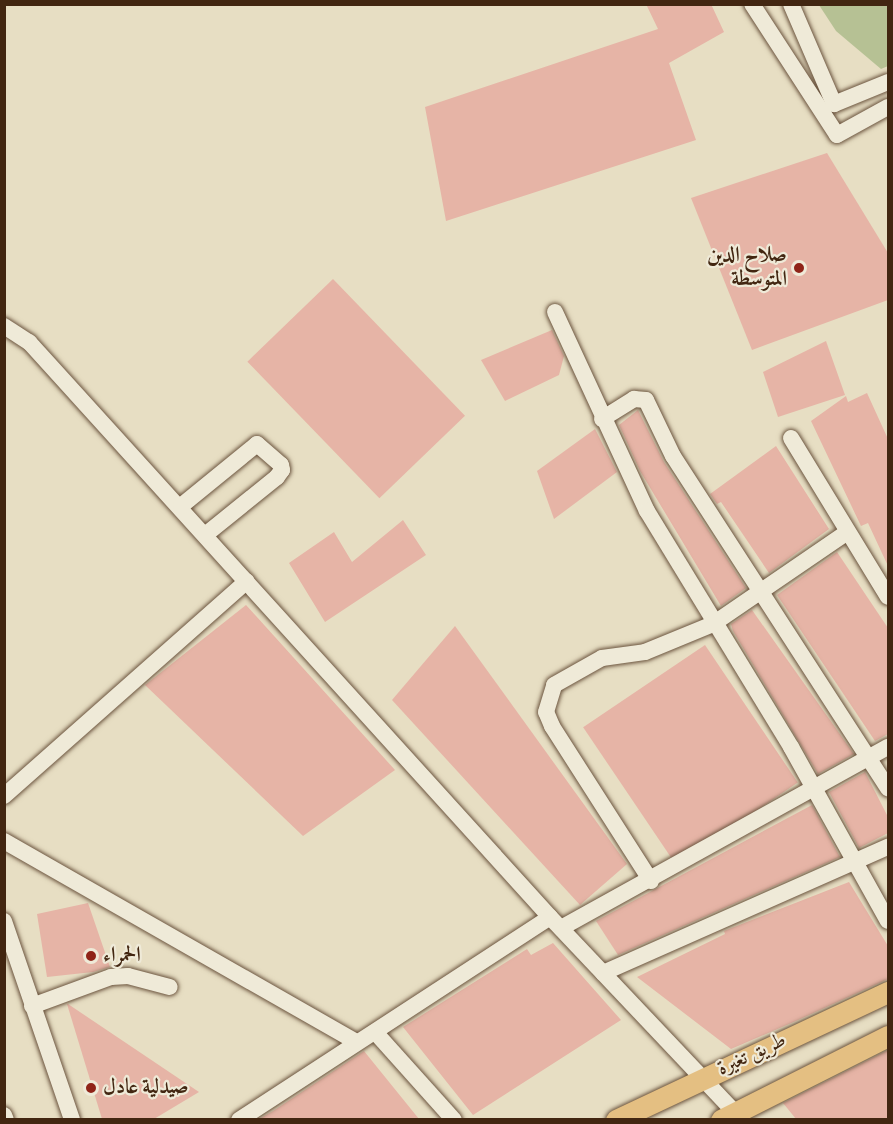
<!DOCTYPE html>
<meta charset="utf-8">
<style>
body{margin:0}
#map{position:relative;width:893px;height:1124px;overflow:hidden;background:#e7dec3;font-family:Vollkorn,Amiri,serif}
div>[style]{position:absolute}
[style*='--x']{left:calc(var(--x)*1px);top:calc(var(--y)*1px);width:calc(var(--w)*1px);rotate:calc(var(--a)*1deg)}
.green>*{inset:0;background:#b6c194}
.building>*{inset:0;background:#e6b4a6;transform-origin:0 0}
.roads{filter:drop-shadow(0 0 2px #6b543e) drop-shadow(0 0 2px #6b543e)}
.minor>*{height:16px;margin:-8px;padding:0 8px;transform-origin:8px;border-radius:8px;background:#efead8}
.major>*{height:21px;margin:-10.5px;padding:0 10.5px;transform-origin:10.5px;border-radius:10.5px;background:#e4bf82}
.dots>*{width:16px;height:16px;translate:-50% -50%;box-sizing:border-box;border:3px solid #efead8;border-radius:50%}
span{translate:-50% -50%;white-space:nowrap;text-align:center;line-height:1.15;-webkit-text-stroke:4.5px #efead8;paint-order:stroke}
.poi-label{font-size:21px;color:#422611;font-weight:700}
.right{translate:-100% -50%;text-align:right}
.left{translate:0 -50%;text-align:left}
.street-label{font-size:21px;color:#422611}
.frame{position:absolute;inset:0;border:6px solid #422611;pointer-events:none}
</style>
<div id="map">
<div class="green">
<div style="clip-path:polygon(819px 5px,888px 5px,888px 66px,881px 69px,836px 31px)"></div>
</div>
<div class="building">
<div style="clip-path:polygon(646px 4px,711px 4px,724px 32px,669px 63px,696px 140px,446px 221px,425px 107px,658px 29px)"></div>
<div style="clip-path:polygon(827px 153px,888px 253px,888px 300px,752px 350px,691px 198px)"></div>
<div style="left:333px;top:279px;width:190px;height:119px;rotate:46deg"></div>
<div style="clip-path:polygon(552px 330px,564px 356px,559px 375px,505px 401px,481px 360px)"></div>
<div style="clip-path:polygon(826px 341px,845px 395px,778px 417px,763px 372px)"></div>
<div style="clip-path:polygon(867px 393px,888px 439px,888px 566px,868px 523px,861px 526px,811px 421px,846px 396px,848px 402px)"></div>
<div style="clip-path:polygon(638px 410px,664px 462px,746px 588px,721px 606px,640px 471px,619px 425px)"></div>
<div style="clip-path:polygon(595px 429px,617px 472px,554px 519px,537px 471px)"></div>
<div style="clip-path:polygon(776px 446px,829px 529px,769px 573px,721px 502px,717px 504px,710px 494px)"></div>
<div style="clip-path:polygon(403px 520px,426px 555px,325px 622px,289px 563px,334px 532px,352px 562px)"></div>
<div style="clip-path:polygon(837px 552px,888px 628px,888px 734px,875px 741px,777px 595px)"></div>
<div style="clip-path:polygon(246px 605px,395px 770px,303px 836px,145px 685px)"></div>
<div style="clip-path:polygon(752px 610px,854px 754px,818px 774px,733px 631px,731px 624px)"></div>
<div style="clip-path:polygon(455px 626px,627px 864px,580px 905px,392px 700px)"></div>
<div style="left:705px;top:645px;width:166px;height:147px;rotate:56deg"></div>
<div style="clip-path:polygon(865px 772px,888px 817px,888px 833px,859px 848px,829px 792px)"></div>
<div style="clip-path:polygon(812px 805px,840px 857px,618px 955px,596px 921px)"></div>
<div style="clip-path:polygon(849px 882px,888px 946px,888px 979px,796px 1021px,731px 1049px,637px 977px,725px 934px,724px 931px)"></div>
<div style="clip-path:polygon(88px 903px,110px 967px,93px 972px,47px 977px,37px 914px)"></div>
<div style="clip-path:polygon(553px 943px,621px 1020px,473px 1115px,403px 1027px,527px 949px,531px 955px)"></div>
<div style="clip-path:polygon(67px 1004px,68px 1004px,199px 1092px,154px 1119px,102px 1119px)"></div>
<div style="clip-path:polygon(888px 1050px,888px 1119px,796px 1119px,783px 1103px)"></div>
<div style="clip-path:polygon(364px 1051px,419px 1119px,259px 1119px,273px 1111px)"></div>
</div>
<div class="roads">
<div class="minor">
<div style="--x:752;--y:4;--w:156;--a:57"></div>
<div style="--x:837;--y:135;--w:58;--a:-28.8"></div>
<div style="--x:791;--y:4;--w:109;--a:66.7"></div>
<div style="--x:834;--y:104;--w:58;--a:-22.2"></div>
<div style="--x:555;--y:312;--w:219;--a:65.2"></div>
<div style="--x:647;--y:511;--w:276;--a:58.6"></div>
<div style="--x:791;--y:747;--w:199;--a:60.9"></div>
<div style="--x:4;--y:326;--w:30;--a:33"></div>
<div style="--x:29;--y:342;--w:776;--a:47.82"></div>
<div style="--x:550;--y:917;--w:279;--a:46.6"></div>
<div style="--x:602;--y:419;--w:38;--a:-32"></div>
<div style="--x:634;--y:399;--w:12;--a:5"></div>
<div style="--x:646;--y:400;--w:62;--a:64.3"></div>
<div style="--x:673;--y:456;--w:396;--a:57.1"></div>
<div style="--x:791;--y:438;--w:186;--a:58.6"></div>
<div style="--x:181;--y:506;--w:98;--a:-39.2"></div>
<div style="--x:257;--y:444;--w:32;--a:41"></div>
<div style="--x:281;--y:465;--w:5;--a:79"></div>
<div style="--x:282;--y:470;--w:9;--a:126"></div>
<div style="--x:277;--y:477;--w:92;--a:141.1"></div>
<div style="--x:4;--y:796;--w:324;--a:-41.5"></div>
<div style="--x:4;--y:841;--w:406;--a:29.7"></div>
<div style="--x:651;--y:881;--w:184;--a:-122.6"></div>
<div style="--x:552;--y:726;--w:15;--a:-113"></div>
<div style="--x:546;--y:712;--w:28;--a:-73"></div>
<div style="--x:554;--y:685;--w:55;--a:-29.4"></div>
<div style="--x:602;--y:658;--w:43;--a:-7.9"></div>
<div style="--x:645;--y:652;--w:74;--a:-22.4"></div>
<div style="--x:713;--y:624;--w:161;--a:-34.4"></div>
<div style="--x:4;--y:921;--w:210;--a:71.1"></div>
<div style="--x:561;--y:928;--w:374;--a:-29"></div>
<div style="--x:603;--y:973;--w:312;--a:-23.9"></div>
<div style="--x:32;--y:1006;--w:84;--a:-20.2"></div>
<div style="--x:111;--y:977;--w:17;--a:-3"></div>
<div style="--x:128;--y:976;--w:43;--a:14.7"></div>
<div style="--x:375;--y:1032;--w:118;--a:48.1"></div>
<div style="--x:4;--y:1115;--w:5;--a:68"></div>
<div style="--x:239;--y:1120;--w:371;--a:-33.1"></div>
</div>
<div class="major">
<div style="--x:616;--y:1120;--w:301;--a:-25.2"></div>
<div style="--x:721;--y:1120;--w:187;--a:-26.7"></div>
</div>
</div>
<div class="dots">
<div style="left:799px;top:268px;background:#8f2418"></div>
<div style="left:91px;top:956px;background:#8f2418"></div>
<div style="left:91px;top:1088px;background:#8f2418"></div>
</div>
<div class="poi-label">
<span class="right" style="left:787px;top:268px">صلاح الدين<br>المتوسطة</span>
<span class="left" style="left:103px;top:956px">الحمراء</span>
<span class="left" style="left:103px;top:1088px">صيدلية عادل</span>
</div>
<div class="street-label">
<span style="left:752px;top:1055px;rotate:-25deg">طريق تغيرة</span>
</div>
<div class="frame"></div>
</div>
